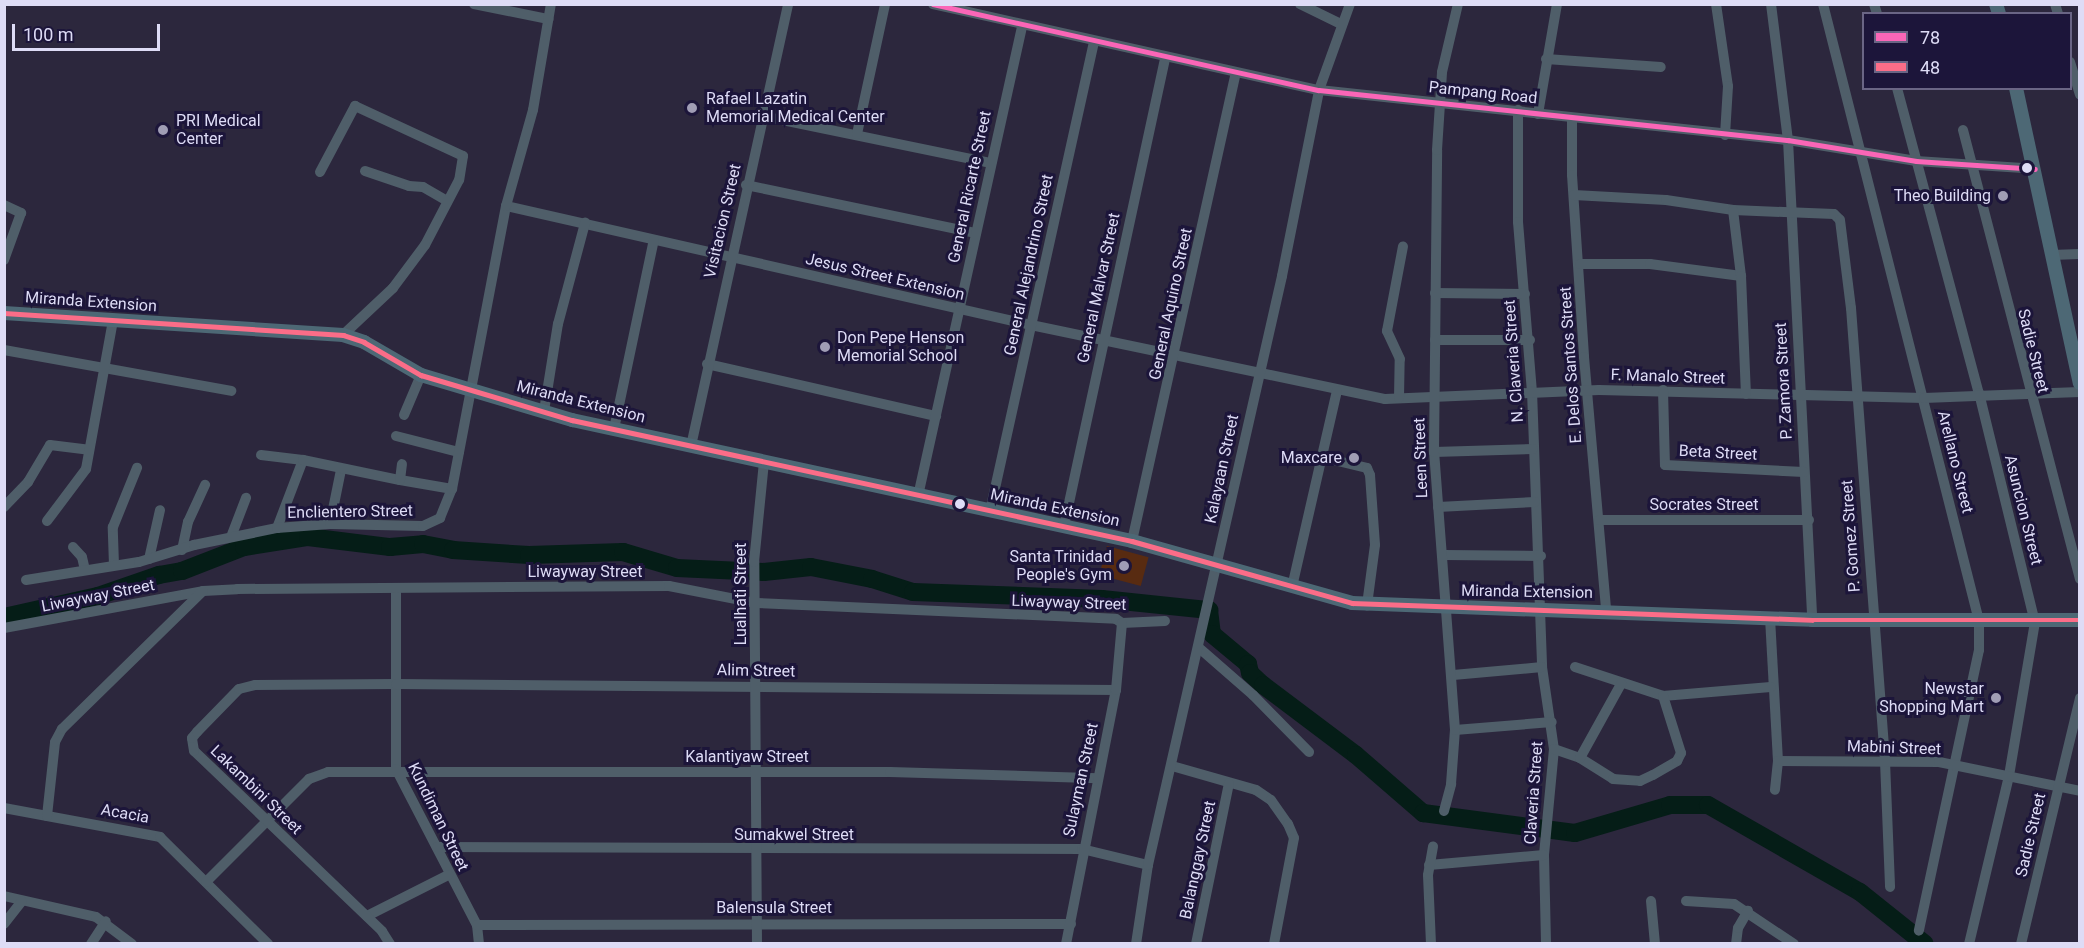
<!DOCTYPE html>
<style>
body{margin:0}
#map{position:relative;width:2084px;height:948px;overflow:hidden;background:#2c273d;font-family:Roboto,sans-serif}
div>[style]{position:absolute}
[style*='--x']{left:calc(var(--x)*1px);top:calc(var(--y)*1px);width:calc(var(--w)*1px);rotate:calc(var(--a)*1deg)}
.green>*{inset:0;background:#582b11;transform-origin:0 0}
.river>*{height:18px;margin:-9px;padding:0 9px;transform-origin:9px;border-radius:9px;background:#051d17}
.minor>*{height:10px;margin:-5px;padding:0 5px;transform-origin:5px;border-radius:5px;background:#4f5e69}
.major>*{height:14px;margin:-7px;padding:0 7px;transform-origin:7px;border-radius:7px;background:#4d6875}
.bus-1>*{height:4.5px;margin:-2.25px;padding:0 2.25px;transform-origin:2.25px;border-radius:2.25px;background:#fa66b7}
.bus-2>*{height:4.5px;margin:-2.25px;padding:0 2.25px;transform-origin:2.25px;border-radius:2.25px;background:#fb6d88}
.dots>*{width:16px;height:16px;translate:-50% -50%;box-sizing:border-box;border:3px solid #1c153a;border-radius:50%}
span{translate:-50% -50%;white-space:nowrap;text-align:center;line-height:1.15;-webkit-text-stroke:6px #1c153a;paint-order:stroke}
.street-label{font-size:16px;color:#dedcf6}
.poi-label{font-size:16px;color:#dedcf6}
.left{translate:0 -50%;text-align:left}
.right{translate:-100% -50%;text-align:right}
.frame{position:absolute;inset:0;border:6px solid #dedcf6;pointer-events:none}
.legend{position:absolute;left:1862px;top:12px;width:210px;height:78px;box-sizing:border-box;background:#1c153a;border:2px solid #6a6585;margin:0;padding:8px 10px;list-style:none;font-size:18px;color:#dedcf6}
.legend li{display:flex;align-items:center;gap:12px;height:30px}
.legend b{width:30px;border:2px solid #6a6585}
.scale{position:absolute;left:12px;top:24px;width:148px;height:27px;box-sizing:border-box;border:3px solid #dedcf6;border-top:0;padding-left:8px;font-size:18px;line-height:21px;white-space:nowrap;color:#dedcf6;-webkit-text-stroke:4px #1c153a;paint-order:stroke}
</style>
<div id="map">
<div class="green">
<div style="left:1107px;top:546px;width:43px;height:30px;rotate:15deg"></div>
</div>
<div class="river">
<div style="--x:4;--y:617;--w:96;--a:-12.6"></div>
<div style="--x:98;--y:596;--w:65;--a:-19"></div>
<div style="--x:159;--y:575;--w:23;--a:-10"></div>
<div style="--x:182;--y:571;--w:66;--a:-21.2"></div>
<div style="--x:244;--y:547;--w:65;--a:-8.9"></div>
<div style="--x:308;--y:537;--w:83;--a:7"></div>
<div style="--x:390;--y:547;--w:33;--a:-5"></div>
<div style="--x:423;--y:544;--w:31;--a:11"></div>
<div style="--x:453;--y:550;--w:76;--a:3.8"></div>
<div style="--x:529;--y:555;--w:94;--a:-1.8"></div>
<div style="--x:623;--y:552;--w:56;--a:16.5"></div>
<div style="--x:677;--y:568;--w:87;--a:2.6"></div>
<div style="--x:764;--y:572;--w:47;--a:-6.1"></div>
<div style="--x:811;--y:567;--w:62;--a:11.1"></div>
<div style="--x:872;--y:579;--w:43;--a:17.6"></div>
<div style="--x:913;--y:592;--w:189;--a:2.1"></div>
<div style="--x:1102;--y:599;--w:108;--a:5.9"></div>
<div style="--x:1209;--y:610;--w:24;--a:83"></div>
<div style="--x:1212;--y:634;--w:47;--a:39.8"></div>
<div style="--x:1248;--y:664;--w:9;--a:77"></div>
<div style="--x:1250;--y:673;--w:18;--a:43"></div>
<div style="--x:1263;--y:685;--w:116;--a:37"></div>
<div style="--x:1356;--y:755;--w:89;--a:40.9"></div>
<div style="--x:1423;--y:813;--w:153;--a:7.5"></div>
<div style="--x:1575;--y:833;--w:99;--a:-16.4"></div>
<div style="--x:1670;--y:805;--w:38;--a:0"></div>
<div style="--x:1708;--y:805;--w:175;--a:29.8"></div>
<div style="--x:1860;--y:892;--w:83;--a:38.7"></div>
</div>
<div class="minor">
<div style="--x:474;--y:4;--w:76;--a:11.5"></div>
<div style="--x:933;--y:4;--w:395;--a:12.6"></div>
<div style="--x:1319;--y:90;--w:472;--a:6.1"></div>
<div style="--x:1788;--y:140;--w:130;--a:9.3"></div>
<div style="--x:1916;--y:161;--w:119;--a:3.8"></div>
<div style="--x:1300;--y:4;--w:46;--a:26"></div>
<div style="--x:1716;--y:4;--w:83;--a:81.7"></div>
<div style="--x:1728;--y:86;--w:49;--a:93.5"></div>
<div style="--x:1771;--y:4;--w:137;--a:82.9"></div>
<div style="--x:1788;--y:140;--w:481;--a:87.1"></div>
<div style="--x:1823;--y:4;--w:636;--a:75.81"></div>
<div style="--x:1979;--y:621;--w:29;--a:90"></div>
<div style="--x:1979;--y:650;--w:287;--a:102.1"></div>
<div style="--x:1874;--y:4;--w:10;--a:73"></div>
<div style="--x:2055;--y:4;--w:10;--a:73"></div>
<div style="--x:1546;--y:59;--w:115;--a:4"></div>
<div style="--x:2070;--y:62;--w:34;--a:73"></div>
<div style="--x:1897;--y:88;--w:316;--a:75"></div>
<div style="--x:1979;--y:393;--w:236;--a:76.3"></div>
<div style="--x:2035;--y:622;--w:156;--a:99.6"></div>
<div style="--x:2009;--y:776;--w:173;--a:103.4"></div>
<div style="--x:1518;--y:110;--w:112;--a:90"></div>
<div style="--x:1518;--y:222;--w:170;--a:85.3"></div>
<div style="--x:1532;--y:391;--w:276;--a:87.9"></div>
<div style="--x:1542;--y:667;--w:83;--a:81.7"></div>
<div style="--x:1554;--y:749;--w:106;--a:95.4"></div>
<div style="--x:1544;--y:855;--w:89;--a:88.7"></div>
<div style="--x:1538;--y:114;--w:112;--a:-80.2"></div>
<div style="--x:762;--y:116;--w:234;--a:11.6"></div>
<div style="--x:1572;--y:118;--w:57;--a:90"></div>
<div style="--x:1572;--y:175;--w:182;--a:86.2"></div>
<div style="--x:1584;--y:357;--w:254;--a:85"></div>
<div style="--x:1963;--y:130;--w:464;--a:75.4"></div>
<div style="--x:857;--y:134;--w:133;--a:-77.8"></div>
<div style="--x:365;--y:171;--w:46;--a:18.8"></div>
<div style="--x:409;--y:186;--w:14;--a:4"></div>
<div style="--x:423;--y:187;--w:28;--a:30"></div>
<div style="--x:320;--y:172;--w:75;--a:-62.1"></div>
<div style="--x:355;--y:106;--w:119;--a:24.8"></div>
<div style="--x:463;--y:156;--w:24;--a:99"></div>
<div style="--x:459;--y:180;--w:73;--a:117.6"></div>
<div style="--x:425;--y:245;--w:54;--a:126.7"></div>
<div style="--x:393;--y:288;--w:69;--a:136.8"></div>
<div style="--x:746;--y:185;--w:235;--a:11.8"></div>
<div style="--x:1574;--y:195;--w:92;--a:3.1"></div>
<div style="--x:1666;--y:200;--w:68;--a:8.5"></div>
<div style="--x:1733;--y:210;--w:101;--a:2.3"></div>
<div style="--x:1834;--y:214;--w:8;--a:45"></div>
<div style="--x:1840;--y:220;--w:89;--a:82.9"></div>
<div style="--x:1851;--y:308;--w:454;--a:85.7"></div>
<div style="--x:1885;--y:761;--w:126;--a:87.7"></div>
<div style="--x:4;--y:205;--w:19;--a:25"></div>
<div style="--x:21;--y:213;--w:50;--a:109.9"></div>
<div style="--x:506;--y:206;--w:538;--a:12.77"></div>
<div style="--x:1031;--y:325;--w:362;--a:11.8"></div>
<div style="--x:1385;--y:399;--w:214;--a:-2.4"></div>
<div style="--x:1599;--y:390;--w:325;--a:1.4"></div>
<div style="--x:1924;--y:398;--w:156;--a:-2.2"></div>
<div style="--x:2051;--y:255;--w:29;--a:-2"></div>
<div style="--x:1580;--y:264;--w:70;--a:0"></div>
<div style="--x:1650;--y:264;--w:92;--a:7.5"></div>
<div style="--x:1741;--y:276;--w:66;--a:-96.9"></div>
<div style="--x:1741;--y:276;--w:118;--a:87.6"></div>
<div style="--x:1435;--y:293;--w:90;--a:0.6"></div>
<div style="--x:1435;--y:340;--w:95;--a:0"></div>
<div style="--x:4;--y:350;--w:231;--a:10.2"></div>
<div style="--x:707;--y:364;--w:235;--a:12.8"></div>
<div style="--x:1663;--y:390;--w:75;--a:88.5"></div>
<div style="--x:1665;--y:465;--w:139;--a:2.9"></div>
<div style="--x:1399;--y:398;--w:39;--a:-89"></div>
<div style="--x:1400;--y:359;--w:31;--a:-115"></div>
<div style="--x:1387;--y:331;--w:86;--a:-79.3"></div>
<div style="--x:544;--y:411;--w:88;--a:-80.9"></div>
<div style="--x:558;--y:324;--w:105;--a:-75"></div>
<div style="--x:404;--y:415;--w:43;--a:-67"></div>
<div style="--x:614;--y:429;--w:193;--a:-78.1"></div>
<div style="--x:396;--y:436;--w:65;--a:14.3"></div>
<div style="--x:691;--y:446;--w:453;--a:-77.6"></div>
<div style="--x:1434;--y:452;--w:99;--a:-1.7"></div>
<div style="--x:261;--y:455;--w:42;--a:6.8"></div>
<div style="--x:1321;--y:457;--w:47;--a:13.4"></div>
<div style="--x:1367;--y:468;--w:8;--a:67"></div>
<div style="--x:1370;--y:475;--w:70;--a:85.9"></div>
<div style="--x:1375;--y:545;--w:61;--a:97.6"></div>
<div style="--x:400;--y:480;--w:53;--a:9.8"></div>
<div style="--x:918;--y:496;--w:482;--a:-77.5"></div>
<div style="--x:4;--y:507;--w:35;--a:-46"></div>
<div style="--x:28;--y:482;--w:43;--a:-59.3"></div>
<div style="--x:50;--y:445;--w:39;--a:7"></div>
<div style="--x:1438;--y:507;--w:97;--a:-3"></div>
<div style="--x:990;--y:511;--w:481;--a:-77.5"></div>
<div style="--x:1599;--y:520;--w:210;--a:0"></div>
<div style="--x:47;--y:521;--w:65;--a:-53.1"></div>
<div style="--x:86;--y:469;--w:151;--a:-79.7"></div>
<div style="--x:330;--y:524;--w:55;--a:-78.5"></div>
<div style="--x:1064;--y:526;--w:480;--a:-77.8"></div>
<div style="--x:277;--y:528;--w:73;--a:-69.1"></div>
<div style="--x:303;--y:460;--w:99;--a:11.7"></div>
<div style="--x:400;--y:480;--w:16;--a:-83"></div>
<div style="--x:231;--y:537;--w:42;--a:-69"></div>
<div style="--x:1132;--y:541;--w:479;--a:-77.5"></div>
<div style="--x:73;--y:547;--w:13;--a:48"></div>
<div style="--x:82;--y:557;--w:13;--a:77"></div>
<div style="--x:182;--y:550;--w:29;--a:-78"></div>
<div style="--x:188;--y:522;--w:41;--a:-65.3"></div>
<div style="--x:1444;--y:555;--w:97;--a:0.6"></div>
<div style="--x:149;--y:559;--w:50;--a:-77.3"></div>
<div style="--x:114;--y:565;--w:38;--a:-92"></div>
<div style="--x:113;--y:527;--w:64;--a:-67.9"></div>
<div style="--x:26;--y:580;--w:114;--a:-9.1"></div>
<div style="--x:139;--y:562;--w:58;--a:-17.2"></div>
<div style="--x:194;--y:545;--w:85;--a:-11.6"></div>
<div style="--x:277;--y:528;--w:53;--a:-4.3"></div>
<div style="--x:330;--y:524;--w:93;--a:1.2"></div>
<div style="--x:423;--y:526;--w:19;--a:-25"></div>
<div style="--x:440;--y:518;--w:31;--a:-68"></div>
<div style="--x:452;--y:489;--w:288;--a:-79.2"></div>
<div style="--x:506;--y:206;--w:100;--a:-74.3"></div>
<div style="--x:533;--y:110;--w:108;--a:-80.4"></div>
<div style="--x:1292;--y:587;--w:201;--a:-77.1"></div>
<div style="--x:396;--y:589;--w:180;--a:90"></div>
<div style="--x:396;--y:769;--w:176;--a:62.6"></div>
<div style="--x:477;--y:925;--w:19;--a:84"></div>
<div style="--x:1770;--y:618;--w:143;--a:86.8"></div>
<div style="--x:1778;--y:761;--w:29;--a:96"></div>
<div style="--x:4;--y:628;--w:202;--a:-10.5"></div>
<div style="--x:203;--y:591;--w:34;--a:-3"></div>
<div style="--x:237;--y:589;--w:432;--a:-0.4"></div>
<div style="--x:669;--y:586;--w:89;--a:11.1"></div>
<div style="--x:756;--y:603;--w:360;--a:2.5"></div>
<div style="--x:1116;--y:619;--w:7;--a:34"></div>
<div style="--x:1122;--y:623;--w:43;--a:-2.7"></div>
<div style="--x:1198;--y:647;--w:73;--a:41.1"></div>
<div style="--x:1253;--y:695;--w:80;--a:45.5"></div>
<div style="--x:1575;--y:667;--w:93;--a:18.2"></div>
<div style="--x:1663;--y:696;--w:108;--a:-4.8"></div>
<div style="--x:1453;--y:675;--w:89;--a:-5.1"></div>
<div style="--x:1455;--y:730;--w:97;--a:-4.7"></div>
<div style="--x:1554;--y:749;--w:28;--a:19"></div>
<div style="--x:1580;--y:758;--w:39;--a:32"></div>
<div style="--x:1613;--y:779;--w:27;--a:4"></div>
<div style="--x:1640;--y:781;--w:14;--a:-25"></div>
<div style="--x:1653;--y:775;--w:28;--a:-30"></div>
<div style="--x:1677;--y:761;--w:9;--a:-63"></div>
<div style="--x:1681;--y:753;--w:60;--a:-107.5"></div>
<div style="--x:1580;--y:758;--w:85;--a:-61"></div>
<div style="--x:1778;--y:761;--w:161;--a:0.4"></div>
<div style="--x:1939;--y:762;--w:144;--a:11.6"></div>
<div style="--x:1172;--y:766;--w:87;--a:15.9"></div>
<div style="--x:1256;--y:790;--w:18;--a:34"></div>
<div style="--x:1271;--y:800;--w:29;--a:55"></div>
<div style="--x:1288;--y:824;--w:15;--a:67"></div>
<div style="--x:1294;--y:838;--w:108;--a:100.7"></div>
<div style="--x:4;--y:808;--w:159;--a:10.5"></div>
<div style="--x:160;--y:837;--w:152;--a:44.7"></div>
<div style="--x:1444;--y:811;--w:28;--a:-75"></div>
<div style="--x:1451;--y:784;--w:54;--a:-85.8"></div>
<div style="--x:1455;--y:730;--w:279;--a:-94.3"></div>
<div style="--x:1434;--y:452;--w:302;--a:-89.4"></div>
<div style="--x:1437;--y:150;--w:78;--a:-86.3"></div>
<div style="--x:1442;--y:72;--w:70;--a:-76.8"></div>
<div style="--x:47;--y:816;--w:74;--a:-83.8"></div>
<div style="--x:55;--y:742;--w:15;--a:-62"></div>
<div style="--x:62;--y:729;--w:197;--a:-44.4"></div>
<div style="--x:437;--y:847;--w:645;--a:0.18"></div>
<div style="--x:1082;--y:849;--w:68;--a:13.6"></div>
<div style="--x:1429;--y:865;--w:115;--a:-5"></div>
<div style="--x:206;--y:882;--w:146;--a:-45"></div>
<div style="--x:309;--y:779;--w:20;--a:-20"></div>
<div style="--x:328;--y:772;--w:562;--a:0"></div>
<div style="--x:890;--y:772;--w:208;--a:1.7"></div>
<div style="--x:4;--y:896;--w:94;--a:12.9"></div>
<div style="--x:96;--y:917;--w:45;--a:36.9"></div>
<div style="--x:1651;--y:901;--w:43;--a:84.7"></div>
<div style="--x:1686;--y:901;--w:48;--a:3.6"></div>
<div style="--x:1734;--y:904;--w:72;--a:33.7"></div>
<div style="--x:367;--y:916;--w:91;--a:-26.8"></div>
<div style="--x:4;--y:924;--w:29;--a:-52"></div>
<div style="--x:477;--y:925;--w:594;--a:-0.1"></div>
<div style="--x:91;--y:944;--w:27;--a:-57"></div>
<div style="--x:390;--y:944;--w:15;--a:-122"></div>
<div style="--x:382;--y:931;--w:260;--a:-136.2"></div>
<div style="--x:194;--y:751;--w:13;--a:-99"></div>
<div style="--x:192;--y:738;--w:8;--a:-50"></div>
<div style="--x:197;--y:732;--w:60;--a:-45.7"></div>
<div style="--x:239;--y:689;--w:16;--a:-14"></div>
<div style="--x:255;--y:685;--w:141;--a:-0.4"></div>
<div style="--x:396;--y:684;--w:720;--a:0.48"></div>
<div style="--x:757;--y:944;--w:382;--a:-90.4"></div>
<div style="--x:754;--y:562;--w:101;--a:-84.3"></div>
<div style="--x:1066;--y:944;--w:259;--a:-78.9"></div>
<div style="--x:1116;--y:690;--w:67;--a:-84.9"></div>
<div style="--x:1136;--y:944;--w:80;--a:-81.4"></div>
<div style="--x:1148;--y:865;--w:604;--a:-77.18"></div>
<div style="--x:1282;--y:276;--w:190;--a:-78.7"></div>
<div style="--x:1319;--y:90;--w:91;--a:-70.2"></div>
<div style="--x:1196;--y:944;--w:164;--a:-78.4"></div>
<div style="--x:1431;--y:944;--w:69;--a:-92.5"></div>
<div style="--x:1428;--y:875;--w:29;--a:-80"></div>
<div style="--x:1736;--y:944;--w:16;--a:-83"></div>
<div style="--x:1738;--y:928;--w:20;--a:-60"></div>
<div style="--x:2021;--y:944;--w:253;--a:-76.5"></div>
</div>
<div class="major">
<div style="--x:1996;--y:4;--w:10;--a:73"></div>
<div style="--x:2016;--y:88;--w:302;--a:77.8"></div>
<div style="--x:4;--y:313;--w:340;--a:3.7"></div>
<div style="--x:343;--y:335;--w:22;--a:18"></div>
<div style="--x:364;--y:342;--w:66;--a:30.1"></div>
<div style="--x:421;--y:375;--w:158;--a:16.6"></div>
<div style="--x:572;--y:420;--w:573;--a:12.19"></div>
<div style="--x:1132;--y:541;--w:229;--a:15.7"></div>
<div style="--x:1352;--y:603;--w:460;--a:2.1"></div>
<div style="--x:1812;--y:620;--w:268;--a:0"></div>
</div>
<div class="bus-1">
<div style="--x:933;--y:4;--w:395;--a:12.6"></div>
<div style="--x:1319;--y:90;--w:472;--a:6.1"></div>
<div style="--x:1788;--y:140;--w:130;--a:9.3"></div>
<div style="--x:1916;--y:161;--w:119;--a:3.8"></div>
</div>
<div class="bus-2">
<div style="--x:4;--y:313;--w:340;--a:3.7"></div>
<div style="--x:343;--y:335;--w:22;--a:18"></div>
<div style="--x:364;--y:342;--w:66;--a:30.1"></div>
<div style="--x:421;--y:375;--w:158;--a:16.6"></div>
<div style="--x:572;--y:420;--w:573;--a:12.19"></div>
<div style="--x:1132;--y:541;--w:229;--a:15.7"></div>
<div style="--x:1352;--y:603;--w:460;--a:2.1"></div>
<div style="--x:1812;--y:620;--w:268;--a:0"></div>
</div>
<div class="dots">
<div style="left:692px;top:108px;background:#a09db5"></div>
<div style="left:163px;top:130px;background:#a09db5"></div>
<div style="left:2027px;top:168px;background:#dedcf6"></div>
<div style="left:2003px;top:196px;background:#a09db5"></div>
<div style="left:825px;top:347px;background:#a09db5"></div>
<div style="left:1354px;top:458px;background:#a09db5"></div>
<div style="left:960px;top:504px;background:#dedcf6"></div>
<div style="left:1124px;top:566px;background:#a09db5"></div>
<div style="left:1996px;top:698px;background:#a09db5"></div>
</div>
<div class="street-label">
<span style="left:1483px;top:93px;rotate:6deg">Pampang Road</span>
<span style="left:970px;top:187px;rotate:-78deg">General Ricarte Street</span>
<span style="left:723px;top:221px;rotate:-77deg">Visitacion Street</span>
<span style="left:1029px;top:265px;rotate:-78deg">General Alejandrino Street</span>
<span style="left:885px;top:277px;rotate:13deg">Jesus Street Extension</span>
<span style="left:1099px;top:288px;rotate:-78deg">General Malvar Street</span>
<span style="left:91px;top:302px;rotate:4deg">Miranda Extension</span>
<span style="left:1171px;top:304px;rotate:-78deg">General Aquino Street</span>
<span style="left:2033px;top:351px;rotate:76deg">Sadie Street</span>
<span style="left:1514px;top:361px;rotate:-94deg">N. Claveria Street</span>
<span style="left:1571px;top:365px;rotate:-94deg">E. Delos Santos Street</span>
<span style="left:1668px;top:377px;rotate:2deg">F. Manalo Street</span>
<span style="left:1784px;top:381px;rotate:-93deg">P. Zamora Street</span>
<span style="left:581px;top:402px;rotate:14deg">Miranda Extension</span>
<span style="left:1718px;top:453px;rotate:3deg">Beta Street</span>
<span style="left:1421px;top:458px;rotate:-92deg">Leen Street</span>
<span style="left:1955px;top:462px;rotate:76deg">Arellano Street</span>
<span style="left:1222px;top:469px;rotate:-78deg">Kalayaan Street</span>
<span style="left:1704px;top:505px">Socrates Street</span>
<span style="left:1055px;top:508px;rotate:12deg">Miranda Extension</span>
<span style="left:2023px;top:510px;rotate:76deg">Asuncion Street</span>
<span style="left:350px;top:512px;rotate:-1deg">Enclientero Street</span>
<span style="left:1851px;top:536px;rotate:-94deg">P. Gomez Street</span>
<span style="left:585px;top:572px">Liwayway Street</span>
<span style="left:1527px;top:592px;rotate:1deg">Miranda Extension</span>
<span style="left:741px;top:594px;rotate:-90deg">Lualhati Street</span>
<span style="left:98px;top:596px;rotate:-11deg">Liwayway Street</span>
<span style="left:1069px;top:603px;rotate:2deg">Liwayway Street</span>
<span style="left:756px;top:671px;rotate:1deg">Alim Street</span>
<span style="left:1894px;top:748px;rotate:2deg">Mabini Street</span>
<span style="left:747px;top:757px">Kalantiyaw Street</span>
<span style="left:1081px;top:780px;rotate:-78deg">Sulayman Street</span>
<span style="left:256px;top:790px;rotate:44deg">Lakambini Street</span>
<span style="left:1534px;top:793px;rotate:-86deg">Claveria Street</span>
<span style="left:125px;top:814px;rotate:10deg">Acacia</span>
<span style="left:438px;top:817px;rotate:64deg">Kundiman Street</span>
<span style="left:794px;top:835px">Sumakwel Street</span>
<span style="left:2031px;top:835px;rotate:-77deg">Sadie Street</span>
<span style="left:1198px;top:860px;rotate:-78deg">Balanggay Street</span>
<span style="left:774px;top:908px">Balensula Street</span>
</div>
<div class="poi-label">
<span class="left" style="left:706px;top:108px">Rafael Lazatin<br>Memorial Medical Center</span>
<span class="left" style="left:176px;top:130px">PRI Medical<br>Center</span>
<span class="right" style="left:1991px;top:196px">Theo Building</span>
<span class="left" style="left:837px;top:347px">Don Pepe Henson<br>Memorial School</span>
<span class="right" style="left:1342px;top:458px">Maxcare</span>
<span class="right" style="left:1112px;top:566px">Santa Trinidad<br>People's Gym</span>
<span class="right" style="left:1984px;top:698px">Newstar<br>Shopping Mart</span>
</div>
<div class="frame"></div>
<ul class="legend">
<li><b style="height:8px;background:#fa66b7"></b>78</li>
<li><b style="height:8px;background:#fb6d88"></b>48</li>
</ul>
<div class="scale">100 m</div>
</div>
